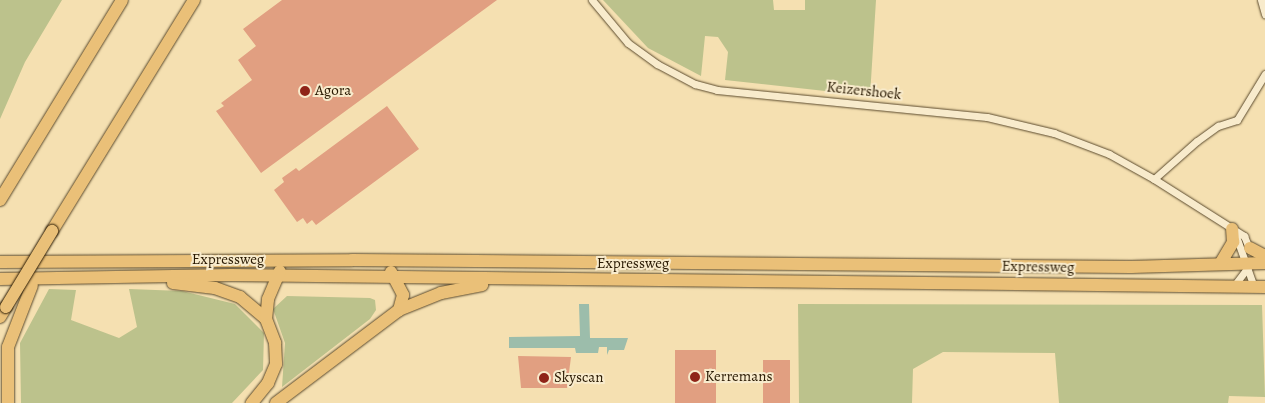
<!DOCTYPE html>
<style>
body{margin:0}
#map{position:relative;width:1265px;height:403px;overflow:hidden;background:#f5e0b1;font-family:Alegreya,serif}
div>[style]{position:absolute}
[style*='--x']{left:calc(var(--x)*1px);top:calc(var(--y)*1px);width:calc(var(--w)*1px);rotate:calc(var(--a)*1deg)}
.green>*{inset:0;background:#bcc28c}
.water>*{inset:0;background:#9cbdab}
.building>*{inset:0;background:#e19f81;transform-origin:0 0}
.roads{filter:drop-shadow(0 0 1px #5b4a2d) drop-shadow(0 0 1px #5b4a2d)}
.street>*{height:7px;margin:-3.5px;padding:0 3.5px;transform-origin:3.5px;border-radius:3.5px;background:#f8ebcc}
.highway>*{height:12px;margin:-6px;padding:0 6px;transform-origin:6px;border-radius:6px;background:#eac078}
.bridges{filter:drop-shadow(0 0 1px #281801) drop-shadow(0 0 1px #281801)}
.highway-bridge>*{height:12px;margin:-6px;padding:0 6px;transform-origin:6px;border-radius:6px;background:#eac078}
.dots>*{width:14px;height:14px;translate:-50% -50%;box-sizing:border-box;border:2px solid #f8ebcc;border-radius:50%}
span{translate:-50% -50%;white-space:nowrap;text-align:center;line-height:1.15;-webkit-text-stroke:4px #f8ebcc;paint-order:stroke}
.poi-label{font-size:15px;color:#281801}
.left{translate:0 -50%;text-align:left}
.street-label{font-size:15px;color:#281801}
</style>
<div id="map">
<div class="green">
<div style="clip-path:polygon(0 0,62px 0,25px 62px,0 119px)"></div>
<div style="clip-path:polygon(603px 0,773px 0,774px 10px,805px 10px,805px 0,876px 0,870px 96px,725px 80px,728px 52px,718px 37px,705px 36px,701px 76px,648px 48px)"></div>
<div style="clip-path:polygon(49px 289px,76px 290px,71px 320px,119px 338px,137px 327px,129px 289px,182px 291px,235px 304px,264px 333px,263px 370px,232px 403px,21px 403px,20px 343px)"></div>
<div style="clip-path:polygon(287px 296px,370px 298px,375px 300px,376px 310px,370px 319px,282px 387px,285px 343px,273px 309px)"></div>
<div style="clip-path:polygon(798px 304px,1262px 305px,1265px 397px,1229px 396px,1228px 403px,1059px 403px,1055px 353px,943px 352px,913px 369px,912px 403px,799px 403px)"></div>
</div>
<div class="water">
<div style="clip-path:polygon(579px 304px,589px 304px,590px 338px,628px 338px,624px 350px,609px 350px,607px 355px,607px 347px,599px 347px,598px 353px,576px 353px,575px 348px,509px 348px,509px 337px,580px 336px)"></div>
</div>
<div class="building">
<div style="clip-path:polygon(282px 0,497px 0,261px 173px,216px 111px,224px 106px,221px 103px,252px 80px,238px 60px,256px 46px,243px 29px)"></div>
<div style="clip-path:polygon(387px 106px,419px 149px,316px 225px,312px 220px,307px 224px,303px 218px,297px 222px,274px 190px,284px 182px,282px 178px,296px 168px,299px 171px)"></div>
<div style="left:675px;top:350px;width:41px;height:53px"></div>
<div style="clip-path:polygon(518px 356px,571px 357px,567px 388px,521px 388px)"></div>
<div style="left:763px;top:360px;width:27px;height:43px"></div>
</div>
<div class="roads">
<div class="street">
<div style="--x:592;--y:0;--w:56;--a:50.1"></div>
<div style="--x:628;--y:43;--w:36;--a:36"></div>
<div style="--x:657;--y:64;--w:43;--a:27.8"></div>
<div style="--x:695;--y:84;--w:23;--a:15"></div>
<div style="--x:717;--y:90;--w:271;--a:5.7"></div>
<div style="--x:987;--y:117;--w:69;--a:13.4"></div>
<div style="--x:1054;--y:133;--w:59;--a:20.9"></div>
<div style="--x:1109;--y:154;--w:51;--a:29.1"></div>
<div style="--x:1154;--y:179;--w:107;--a:32.3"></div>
<div style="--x:1244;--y:236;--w:15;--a:67"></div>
<div style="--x:1261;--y:0;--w:15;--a:74"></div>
<div style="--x:1154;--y:179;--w:57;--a:-41.5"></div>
<div style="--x:1197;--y:141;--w:26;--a:-36"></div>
<div style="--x:1218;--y:126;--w:20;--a:-18"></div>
<div style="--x:1237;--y:120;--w:54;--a:-58.7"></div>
<div style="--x:1236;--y:236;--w:54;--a:70.6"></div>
<div style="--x:1233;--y:287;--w:30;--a:-53"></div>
</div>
<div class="highway">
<div style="--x:0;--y:200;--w:234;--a:-58.6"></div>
<div style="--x:52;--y:231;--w:271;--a:-58.4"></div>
<div style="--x:1250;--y:248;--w:17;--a:28"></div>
<div style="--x:0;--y:262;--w:352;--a:-0.3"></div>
<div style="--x:352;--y:260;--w:779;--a:0.51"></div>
<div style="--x:1131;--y:267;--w:134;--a:-1.7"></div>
<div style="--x:1220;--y:264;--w:26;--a:-59"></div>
<div style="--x:1233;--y:242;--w:13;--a:-94"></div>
<div style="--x:391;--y:272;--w:26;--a:62"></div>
<div style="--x:403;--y:295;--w:16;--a:105"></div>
<div style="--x:0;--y:279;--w:231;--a:-1"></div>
<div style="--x:231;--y:275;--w:1034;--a:0.66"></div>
<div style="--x:173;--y:283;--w:42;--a:6.8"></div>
<div style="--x:215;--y:288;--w:27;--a:20"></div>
<div style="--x:240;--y:297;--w:34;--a:40"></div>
<div style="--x:266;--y:319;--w:26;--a:69"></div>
<div style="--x:275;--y:343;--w:21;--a:87"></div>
<div style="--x:276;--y:364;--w:21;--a:113"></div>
<div style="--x:268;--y:383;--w:26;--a:129"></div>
<div style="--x:0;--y:317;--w:12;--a:-59"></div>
<div style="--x:266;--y:319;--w:20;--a:-84"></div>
<div style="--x:268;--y:299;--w:30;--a:-67"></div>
<div style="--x:8;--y:403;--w:56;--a:-90"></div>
<div style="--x:8;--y:347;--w:66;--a:-68.8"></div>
<div style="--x:276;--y:403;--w:154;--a:-37.1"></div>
<div style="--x:399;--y:310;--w:45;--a:-22"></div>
<div style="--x:441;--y:293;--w:42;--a:-11"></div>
</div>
</div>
<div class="bridges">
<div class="highway-bridge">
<div style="--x:6;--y:307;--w:89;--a:-58.8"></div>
</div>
</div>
<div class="dots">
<div style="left:305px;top:91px;background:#8f2418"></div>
<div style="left:695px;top:377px;background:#8f2418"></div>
<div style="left:544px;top:378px;background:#8f2418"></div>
</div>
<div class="poi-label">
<span class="left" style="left:315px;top:91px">Agora</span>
<span class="left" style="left:705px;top:377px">Kerremans</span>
<span class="left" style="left:554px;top:378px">Skyscan</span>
</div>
<div class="street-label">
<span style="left:864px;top:91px;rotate:6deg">Keizershoek</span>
<span style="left:228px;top:260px">Expressweg</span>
<span style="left:633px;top:264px">Expressweg</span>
<span style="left:1038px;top:267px;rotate:1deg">Expressweg</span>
</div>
</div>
